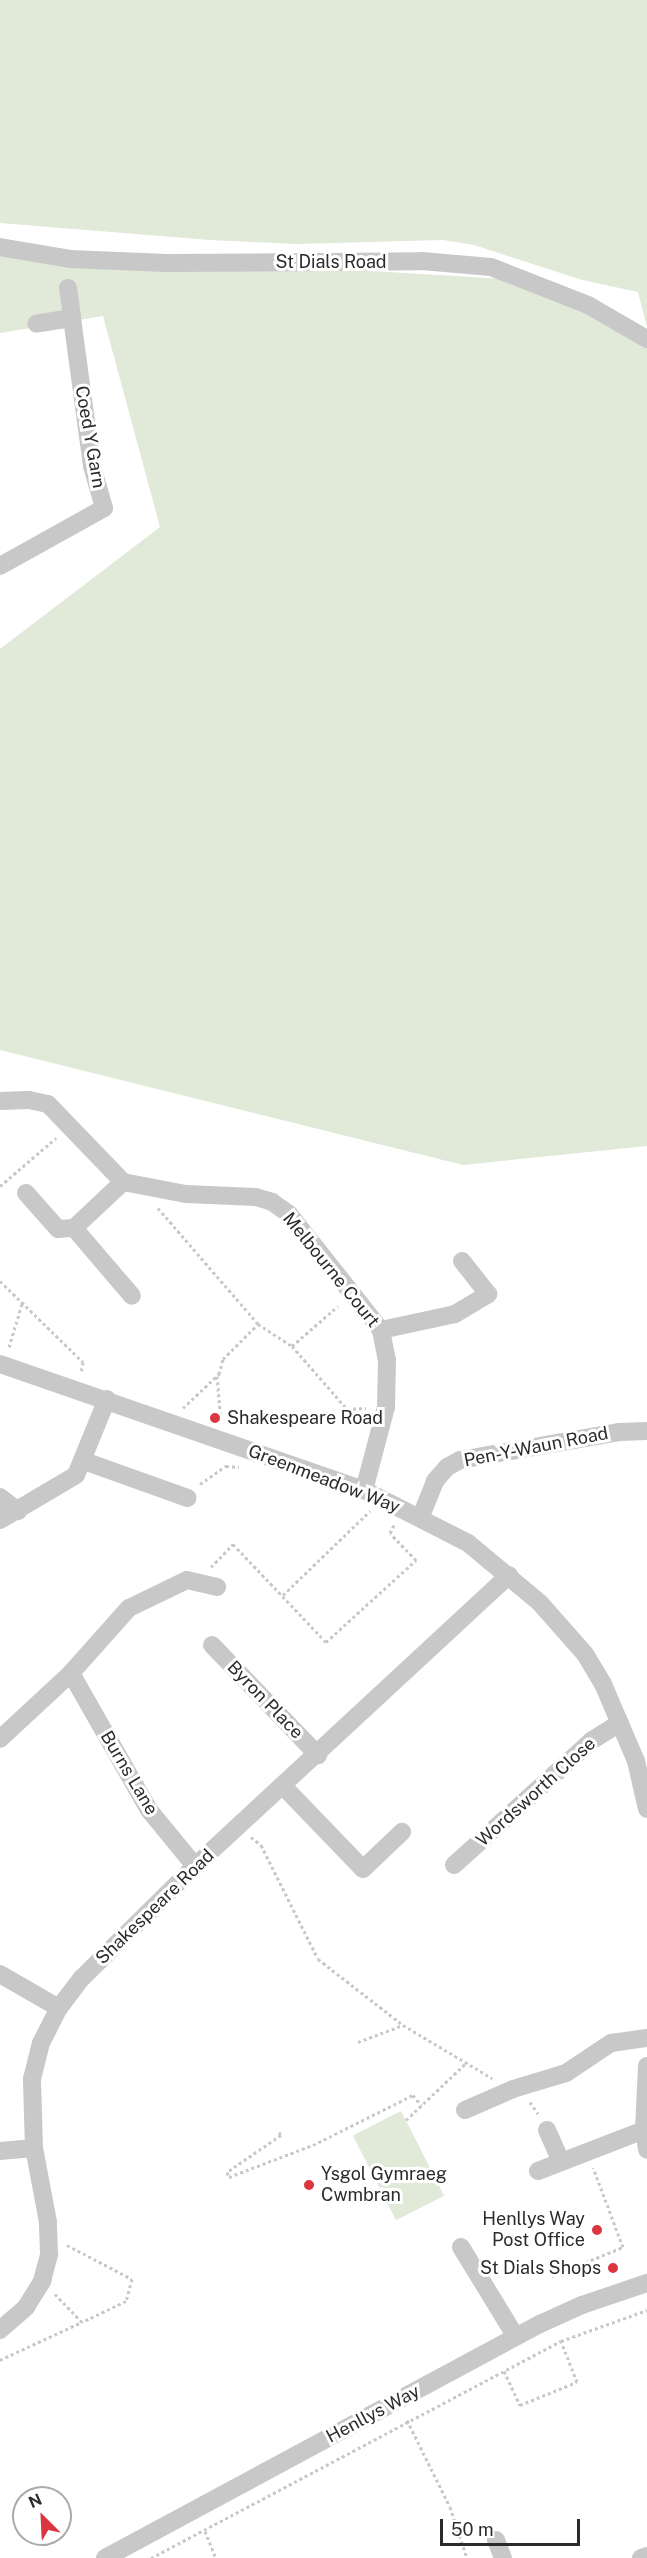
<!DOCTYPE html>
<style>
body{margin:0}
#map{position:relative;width:647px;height:2558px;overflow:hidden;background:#fff;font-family:"Public Sans",sans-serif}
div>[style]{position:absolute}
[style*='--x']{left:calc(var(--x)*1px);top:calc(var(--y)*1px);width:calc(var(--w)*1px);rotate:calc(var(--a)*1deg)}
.green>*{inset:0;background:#e1e9d9;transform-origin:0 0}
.path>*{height:3px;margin-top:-1.5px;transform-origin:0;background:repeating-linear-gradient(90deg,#c8c8c8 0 3px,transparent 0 6px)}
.minor>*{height:18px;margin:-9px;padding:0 9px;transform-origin:9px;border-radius:9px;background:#c8c8c8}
.dots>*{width:16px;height:16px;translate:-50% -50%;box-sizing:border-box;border:3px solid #fff;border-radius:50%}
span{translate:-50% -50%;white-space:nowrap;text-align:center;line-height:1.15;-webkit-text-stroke:6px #fff;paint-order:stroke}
.street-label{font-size:18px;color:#2b2b2b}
.poi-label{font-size:18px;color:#2b2b2b}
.left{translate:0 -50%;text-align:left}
.right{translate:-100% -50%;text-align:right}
.north{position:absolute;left:12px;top:2486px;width:60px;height:60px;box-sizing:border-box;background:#fff;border:2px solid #aaa;border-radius:50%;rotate:336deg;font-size:16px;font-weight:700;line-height:24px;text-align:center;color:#2b2b2b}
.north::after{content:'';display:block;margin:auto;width:21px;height:27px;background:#db353f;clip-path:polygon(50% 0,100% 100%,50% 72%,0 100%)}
.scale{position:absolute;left:440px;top:2519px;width:140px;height:27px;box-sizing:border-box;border:3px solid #2b2b2b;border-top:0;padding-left:8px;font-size:18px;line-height:21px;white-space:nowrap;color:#2b2b2b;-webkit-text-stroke:4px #fff;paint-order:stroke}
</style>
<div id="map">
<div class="green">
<div style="clip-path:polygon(0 0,647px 0,647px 327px,638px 292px,582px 280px,474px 245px,443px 240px,296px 244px,210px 240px,0 223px)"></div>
<div style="clip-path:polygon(0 256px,96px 268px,372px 271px,505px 279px,552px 296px,647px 345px,647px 1146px,463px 1165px,0 1050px,0 649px,160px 527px,103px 316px,0 333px)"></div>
<div style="left:401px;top:2111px;width:95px;height:54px;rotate:63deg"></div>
</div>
<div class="path">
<div style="--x:0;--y:1186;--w:74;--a:-40.6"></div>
<div style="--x:158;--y:1208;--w:153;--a:49.2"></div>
<div style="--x:258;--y:1324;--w:40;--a:32.9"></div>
<div style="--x:292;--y:1346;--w:84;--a:48.9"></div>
<div style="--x:347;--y:1409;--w:19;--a:-3"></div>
<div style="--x:0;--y:1281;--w:116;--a:44.3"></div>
<div style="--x:83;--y:1362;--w:11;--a:100"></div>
<div style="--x:292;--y:1346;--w:61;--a:-41"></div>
<div style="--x:9;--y:1347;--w:45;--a:-73.2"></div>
<div style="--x:217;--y:1376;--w:46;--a:85"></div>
<div style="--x:183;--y:1408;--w:50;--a:-43.4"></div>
<div style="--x:219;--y:1374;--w:16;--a:-75"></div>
<div style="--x:223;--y:1359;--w:49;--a:-45"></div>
<div style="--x:200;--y:1484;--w:32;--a:-35"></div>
<div style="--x:226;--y:1466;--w:13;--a:4"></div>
<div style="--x:211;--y:1567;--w:32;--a:-46"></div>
<div style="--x:233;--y:1544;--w:135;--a:46.5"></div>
<div style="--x:326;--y:1642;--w:122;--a:-42.3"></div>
<div style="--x:416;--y:1560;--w:37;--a:-134"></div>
<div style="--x:390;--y:1533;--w:9;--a:-63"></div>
<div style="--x:283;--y:1595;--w:121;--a:-44"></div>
<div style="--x:251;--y:1837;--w:13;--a:39"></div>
<div style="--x:261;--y:1845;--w:127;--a:63.4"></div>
<div style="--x:318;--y:1959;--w:108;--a:37.8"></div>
<div style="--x:403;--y:2025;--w:104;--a:30.8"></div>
<div style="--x:358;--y:2042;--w:48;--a:-20.7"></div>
<div style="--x:530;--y:2102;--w:14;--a:56"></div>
<div style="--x:406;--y:2120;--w:83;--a:-43.5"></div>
<div style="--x:279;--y:2132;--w:4;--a:56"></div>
<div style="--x:281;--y:2135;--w:65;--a:145.6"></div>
<div style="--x:227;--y:2172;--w:5;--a:68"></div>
<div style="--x:229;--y:2177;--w:90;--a:-20.9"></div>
<div style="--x:313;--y:2145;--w:112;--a:-26.6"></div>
<div style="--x:413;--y:2095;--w:13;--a:51"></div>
<div style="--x:67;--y:2245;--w:73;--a:27.6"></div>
<div style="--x:132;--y:2279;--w:23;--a:105"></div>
<div style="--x:126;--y:2301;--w:49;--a:154.5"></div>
<div style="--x:552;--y:2276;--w:77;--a:-22.2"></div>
<div style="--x:623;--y:2247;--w:85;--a:-110.6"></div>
<div style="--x:0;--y:2360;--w:90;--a:-24.9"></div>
<div style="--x:82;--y:2322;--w:40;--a:-134"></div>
<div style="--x:504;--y:2371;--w:38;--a:65"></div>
<div style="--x:520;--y:2405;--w:61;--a:-22"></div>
<div style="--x:577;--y:2382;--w:44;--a:-111.3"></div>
<div style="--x:407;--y:2420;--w:97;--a:63.7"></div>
<div style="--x:450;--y:2507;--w:54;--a:71.6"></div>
<div style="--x:205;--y:2531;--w:29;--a:68"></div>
<div style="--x:151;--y:2558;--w:464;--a:-27.9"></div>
<div style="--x:561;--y:2341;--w:91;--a:-19.8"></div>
</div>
<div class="minor">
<div style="--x:0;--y:247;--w:71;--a:9.7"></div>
<div style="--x:70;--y:259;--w:97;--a:2.4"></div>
<div style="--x:167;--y:263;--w:255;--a:-0.4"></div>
<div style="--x:422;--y:261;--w:69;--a:5"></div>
<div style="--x:491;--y:267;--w:104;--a:21.4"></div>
<div style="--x:588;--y:305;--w:68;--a:30"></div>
<div style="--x:68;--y:288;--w:30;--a:82"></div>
<div style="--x:0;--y:566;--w:119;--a:-29.1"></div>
<div style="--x:104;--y:508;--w:44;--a:-105.9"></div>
<div style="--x:92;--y:466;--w:149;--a:-97.7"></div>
<div style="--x:72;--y:318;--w:36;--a:171"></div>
<div style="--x:0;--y:1101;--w:29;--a:-2"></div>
<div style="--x:29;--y:1100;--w:19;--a:12"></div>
<div style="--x:48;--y:1104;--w:108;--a:46.1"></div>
<div style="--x:123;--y:1182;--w:64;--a:10.8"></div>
<div style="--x:186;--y:1194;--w:70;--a:2.5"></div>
<div style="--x:256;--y:1197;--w:17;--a:17"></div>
<div style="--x:272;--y:1202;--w:21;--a:35"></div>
<div style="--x:289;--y:1214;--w:148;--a:51.6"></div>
<div style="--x:381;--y:1330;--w:31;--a:79"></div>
<div style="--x:387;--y:1360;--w:47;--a:91.2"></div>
<div style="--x:386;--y:1407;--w:86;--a:104.8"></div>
<div style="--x:26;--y:1193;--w:48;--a:48.4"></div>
<div style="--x:58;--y:1229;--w:16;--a:-4"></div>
<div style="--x:74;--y:1228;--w:89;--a:49.5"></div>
<div style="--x:74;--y:1228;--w:67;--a:-43.2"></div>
<div style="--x:381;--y:1330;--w:76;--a:-12.2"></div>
<div style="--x:455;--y:1314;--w:39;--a:-31"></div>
<div style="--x:488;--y:1294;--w:42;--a:-128.2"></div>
<div style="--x:0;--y:1364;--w:385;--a:19.1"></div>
<div style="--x:364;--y:1490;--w:117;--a:27"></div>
<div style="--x:468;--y:1543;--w:94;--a:39.8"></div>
<div style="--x:540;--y:1603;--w:68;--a:48.6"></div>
<div style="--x:585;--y:1654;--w:35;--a:59"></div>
<div style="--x:603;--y:1684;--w:84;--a:66.8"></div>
<div style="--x:636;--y:1761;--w:49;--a:77.1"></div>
<div style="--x:84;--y:1461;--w:110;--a:19.6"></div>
<div style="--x:0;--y:1497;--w:23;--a:38"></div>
<div style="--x:421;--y:1516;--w:38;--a:-68"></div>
<div style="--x:435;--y:1481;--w:18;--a:-49"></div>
<div style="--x:447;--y:1467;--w:15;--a:-28"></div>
<div style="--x:460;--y:1460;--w:161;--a:-10"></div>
<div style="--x:619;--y:1432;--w:28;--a:-2"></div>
<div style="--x:0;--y:1520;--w:88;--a:-30.6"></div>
<div style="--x:76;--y:1475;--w:82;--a:-67.8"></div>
<div style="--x:212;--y:1645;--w:153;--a:46.1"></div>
<div style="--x:0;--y:1739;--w:97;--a:-42.9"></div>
<div style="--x:283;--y:1786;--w:115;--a:46.1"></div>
<div style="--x:363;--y:1869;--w:54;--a:-43.5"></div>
<div style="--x:454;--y:1865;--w:185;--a:-42.1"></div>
<div style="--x:591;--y:1741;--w:34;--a:-32"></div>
<div style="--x:195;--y:1866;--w:72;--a:-129.4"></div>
<div style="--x:149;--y:1810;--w:158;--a:-119.7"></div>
<div style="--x:71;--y:1673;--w:87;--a:-48.3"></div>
<div style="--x:129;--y:1608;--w:64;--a:-25.8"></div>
<div style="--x:187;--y:1580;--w:31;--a:13"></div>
<div style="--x:0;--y:1974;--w:68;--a:30"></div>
<div style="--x:647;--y:2066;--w:64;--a:92.7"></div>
<div style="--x:644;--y:2130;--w:20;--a:81"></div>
<div style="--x:465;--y:2110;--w:52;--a:-23.6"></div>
<div style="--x:513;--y:2089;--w:55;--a:-16.8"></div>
<div style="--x:566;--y:2073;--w:54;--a:-33.7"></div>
<div style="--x:611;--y:2043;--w:36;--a:-8"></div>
<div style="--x:547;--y:2130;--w:35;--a:66"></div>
<div style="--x:0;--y:2151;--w:34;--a:-5"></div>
<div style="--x:538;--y:2171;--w:114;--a:-21.1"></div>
<div style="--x:461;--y:2247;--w:105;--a:58.6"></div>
<div style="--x:0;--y:2330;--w:35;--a:-41"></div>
<div style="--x:26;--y:2307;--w:31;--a:-58"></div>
<div style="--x:42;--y:2281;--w:28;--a:-75"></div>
<div style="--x:49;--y:2254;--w:32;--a:-92"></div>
<div style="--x:48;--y:2222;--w:75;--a:-100.7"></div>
<div style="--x:34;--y:2148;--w:69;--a:-91.7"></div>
<div style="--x:32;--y:2079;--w:37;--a:-76"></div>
<div style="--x:41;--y:2043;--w:39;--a:-63"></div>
<div style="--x:59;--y:2008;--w:38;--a:-53"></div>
<div style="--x:82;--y:1978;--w:159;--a:-44.7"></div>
<div style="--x:195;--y:1866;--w:428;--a:-42.8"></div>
<div style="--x:496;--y:2540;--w:19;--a:69"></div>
<div style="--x:105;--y:2558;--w:494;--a:-28.3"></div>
<div style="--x:540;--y:2324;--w:46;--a:-24.3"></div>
<div style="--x:582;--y:2305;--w:69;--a:-18.7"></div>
<div style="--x:641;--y:2558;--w:6;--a:-18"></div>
</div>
<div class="dots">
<div style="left:215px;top:1418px;background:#db353f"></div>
<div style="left:309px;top:2185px;background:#db353f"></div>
<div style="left:597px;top:2230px;background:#db353f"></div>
<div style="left:613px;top:2268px;background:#db353f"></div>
</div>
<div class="street-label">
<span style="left:331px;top:262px">St Dials Road</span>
<span style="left:90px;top:437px;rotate:80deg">Coed Y Garn</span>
<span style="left:331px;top:1270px;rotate:51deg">Melbourne Court</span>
<span style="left:536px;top:1447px;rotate:-11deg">Pen-Y-Waun Road</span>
<span style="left:324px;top:1479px;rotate:21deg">Greenmeadow Way</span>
<span style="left:265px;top:1700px;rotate:46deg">Byron Place</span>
<span style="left:129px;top:1773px;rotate:59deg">Burns Lane</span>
<span style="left:536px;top:1792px;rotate:-42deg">Wordsworth Close</span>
<span style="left:155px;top:1907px;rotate:-44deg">Shakespeare Road</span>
<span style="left:373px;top:2414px;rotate:-28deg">Henllys Way</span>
</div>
<div class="poi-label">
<span class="left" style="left:227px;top:1418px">Shakespeare Road</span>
<span class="left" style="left:321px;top:2185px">Ysgol Gymraeg<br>Cwmbran</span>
<span class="right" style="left:585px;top:2230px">Henllys Way<br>Post Office</span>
<span class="right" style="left:601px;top:2268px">St Dials Shops</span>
</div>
<div class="north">N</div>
<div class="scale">50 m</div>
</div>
